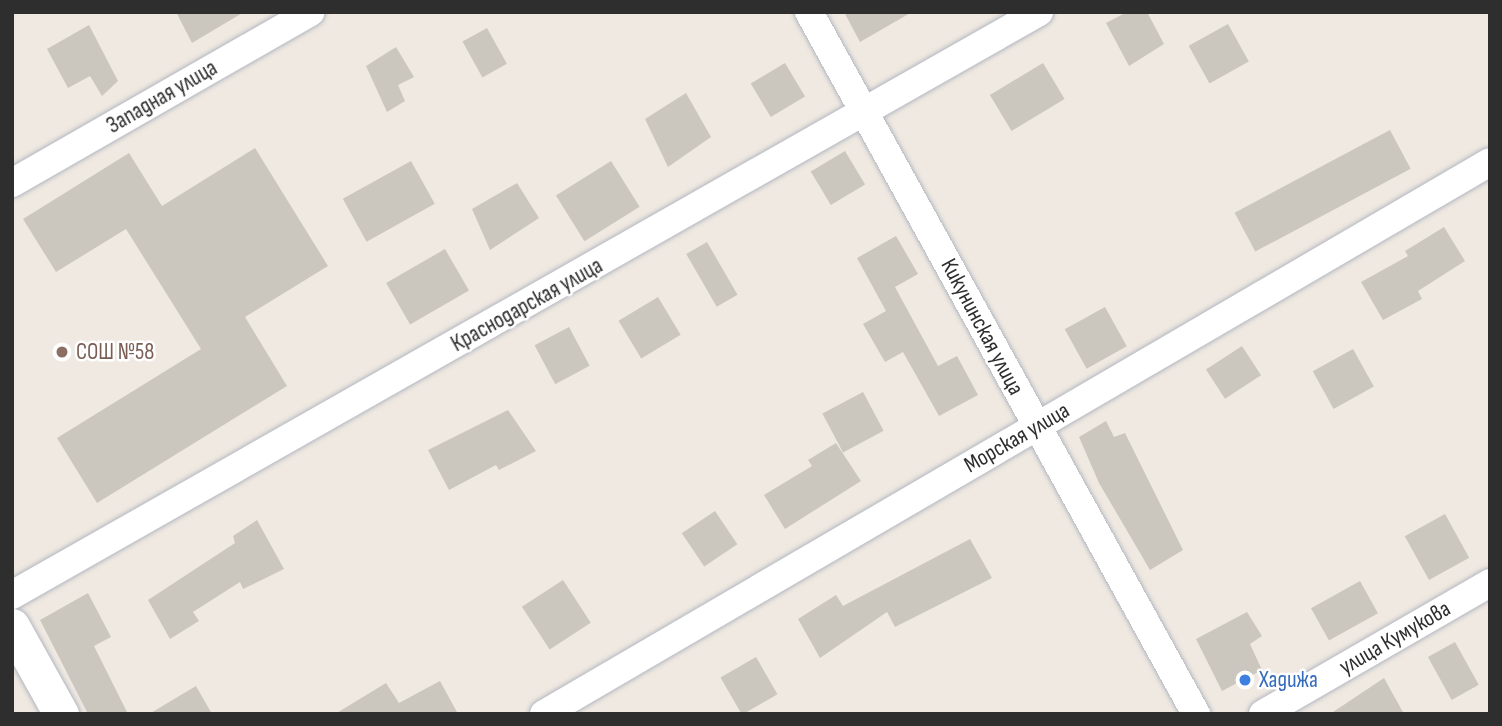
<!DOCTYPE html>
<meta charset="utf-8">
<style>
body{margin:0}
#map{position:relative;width:1502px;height:726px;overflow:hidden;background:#efe9e1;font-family:"Sofia Sans Condensed",sans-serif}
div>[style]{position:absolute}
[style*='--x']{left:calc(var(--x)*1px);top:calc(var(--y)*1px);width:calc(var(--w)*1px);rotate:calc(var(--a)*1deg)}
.building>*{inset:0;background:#cbc7bf;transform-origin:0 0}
.roads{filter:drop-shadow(0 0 2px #b4b7c1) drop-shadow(0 0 2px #b4b7c1)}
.minor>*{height:28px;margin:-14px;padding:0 14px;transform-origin:14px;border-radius:14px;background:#fff}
.tertiary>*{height:35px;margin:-17.5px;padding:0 17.5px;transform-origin:17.5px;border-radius:17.5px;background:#fff}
.dots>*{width:19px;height:19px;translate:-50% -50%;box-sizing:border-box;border:4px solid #fff;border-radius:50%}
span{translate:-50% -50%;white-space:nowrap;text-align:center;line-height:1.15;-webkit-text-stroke:5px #fff;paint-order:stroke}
.street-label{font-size:23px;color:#2e2e2e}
.education-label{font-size:23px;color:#785e54}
.left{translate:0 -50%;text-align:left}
.shop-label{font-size:23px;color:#366cbe}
.frame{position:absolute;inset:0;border:14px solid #2e2e2e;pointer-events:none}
</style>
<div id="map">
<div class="building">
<div style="clip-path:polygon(176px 12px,244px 12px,192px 43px)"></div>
<div style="clip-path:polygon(844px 12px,912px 12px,860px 42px)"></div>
<div style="clip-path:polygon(1127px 12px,1147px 12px,1164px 44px,1129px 66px,1106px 23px)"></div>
<div style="left:1228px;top:24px;width:43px;height:45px;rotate:61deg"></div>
<div style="clip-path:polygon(89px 25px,118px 81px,102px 96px,90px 76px,68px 88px,47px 49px)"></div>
<div style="left:487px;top:28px;width:41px;height:28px;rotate:61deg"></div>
<div style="clip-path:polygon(396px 47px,414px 77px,398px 85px,405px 101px,387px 112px,366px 66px)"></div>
<div style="left:785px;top:63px;width:39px;height:40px;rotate:59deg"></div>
<div style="left:1043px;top:63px;width:42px;height:62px;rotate:59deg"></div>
<div style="clip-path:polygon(686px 93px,711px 137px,668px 167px,645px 119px)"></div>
<div style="left:1390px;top:130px;width:44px;height:176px;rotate:62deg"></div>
<div style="clip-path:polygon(255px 148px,328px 266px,245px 317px,287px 386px,97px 503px,57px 438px,201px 349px,126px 229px,56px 272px,23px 219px,129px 153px,162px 206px)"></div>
<div style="left:845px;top:151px;width:39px;height:40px;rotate:59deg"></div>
<div style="left:411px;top:161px;width:49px;height:78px;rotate:61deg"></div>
<div style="left:611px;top:161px;width:54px;height:65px;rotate:58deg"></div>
<div style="clip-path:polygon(517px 183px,539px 218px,490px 250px,472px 209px)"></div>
<div style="clip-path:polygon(1444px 227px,1465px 261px,1418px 291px,1422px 299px,1383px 320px,1361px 282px,1408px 256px,1405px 251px)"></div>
<div style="clip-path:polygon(896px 236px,918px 274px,895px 287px,938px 366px,957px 356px,978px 395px,939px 416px,903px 352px,885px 362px,863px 324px,886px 311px,857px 258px)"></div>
<div style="left:707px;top:242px;width:61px;height:24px;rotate:60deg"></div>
<div style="left:445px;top:249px;width:48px;height:68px;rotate:60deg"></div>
<div style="left:658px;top:297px;width:44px;height:46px;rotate:59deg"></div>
<div style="left:1105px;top:307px;width:45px;height:46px;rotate:61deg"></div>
<div style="left:569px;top:327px;width:44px;height:39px;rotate:62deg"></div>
<div style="left:1242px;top:346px;width:35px;height:43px;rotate:57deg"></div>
<div style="left:1353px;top:349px;width:43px;height:46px;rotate:61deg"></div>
<div style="left:863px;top:392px;width:44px;height:46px;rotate:62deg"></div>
<div style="clip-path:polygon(508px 410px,536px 451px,499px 470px,496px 465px,449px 490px,428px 450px)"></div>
<div style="clip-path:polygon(1106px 421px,1114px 437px,1125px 433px,1183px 550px,1150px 570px,1099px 483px,1079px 437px)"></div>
<div style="clip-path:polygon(836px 443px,861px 481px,785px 529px,764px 495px,812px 466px,808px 460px)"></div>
<div style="left:715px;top:511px;width:40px;height:40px;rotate:56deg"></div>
<div style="left:1445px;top:514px;width:50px;height:46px;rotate:61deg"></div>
<div style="clip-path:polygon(257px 520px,284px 569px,243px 589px,240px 582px,193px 612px,199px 621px,170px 639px,148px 600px,235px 543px,233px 536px)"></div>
<div style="clip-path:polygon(970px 539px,992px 578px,895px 627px,887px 612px,820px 658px,798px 619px,836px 595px,843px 606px)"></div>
<div style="left:563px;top:580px;width:51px;height:49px;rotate:57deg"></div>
<div style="left:1360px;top:581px;width:37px;height:56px;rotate:61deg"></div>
<div style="clip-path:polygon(88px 593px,111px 637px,94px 646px,128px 714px,88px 714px,40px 620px)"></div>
<div style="clip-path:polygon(1247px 612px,1262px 636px,1250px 644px,1262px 670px,1222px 691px,1196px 639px)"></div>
<div style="left:1455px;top:642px;width:49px;height:31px;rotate:61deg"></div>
<div style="left:756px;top:657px;width:43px;height:41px;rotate:60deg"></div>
<div style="clip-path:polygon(1384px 678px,1404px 714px,1330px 714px)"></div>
<div style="clip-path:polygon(440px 681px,458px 714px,335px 714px,386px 683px,399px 703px)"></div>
<div style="clip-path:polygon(196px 686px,212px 714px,149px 714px)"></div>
</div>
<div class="roads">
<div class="minor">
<div style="--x:809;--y:12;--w:802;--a:61.13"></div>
<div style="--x:12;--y:183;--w:344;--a:-29.8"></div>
<div style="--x:12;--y:595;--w:1181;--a:-29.58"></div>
<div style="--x:544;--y:714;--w:1095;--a:-30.26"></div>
<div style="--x:1263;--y:714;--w:262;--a:-30"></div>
</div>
<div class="tertiary">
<div style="--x:12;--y:626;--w:101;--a:60.9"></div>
</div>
</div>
<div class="dots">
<div style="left:62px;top:352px;background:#8d6e63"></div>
<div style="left:1245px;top:680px;background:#3f7fe0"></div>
</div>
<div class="street-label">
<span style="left:162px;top:97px;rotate:-30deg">Западная улица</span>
<span style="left:527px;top:305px;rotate:-29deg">Краснодарская улица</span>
<span style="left:982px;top:327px;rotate:62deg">Кикунинская улица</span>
<span style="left:1017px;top:438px;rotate:-30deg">Морская улица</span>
<span style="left:1395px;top:638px;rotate:-30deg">улица Кумукова</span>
</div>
<div class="education-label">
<span class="left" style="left:76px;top:352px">СОШ №58</span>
</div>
<div class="shop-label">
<span class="left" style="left:1259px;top:680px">Хадижа</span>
</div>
<div class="frame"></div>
</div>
